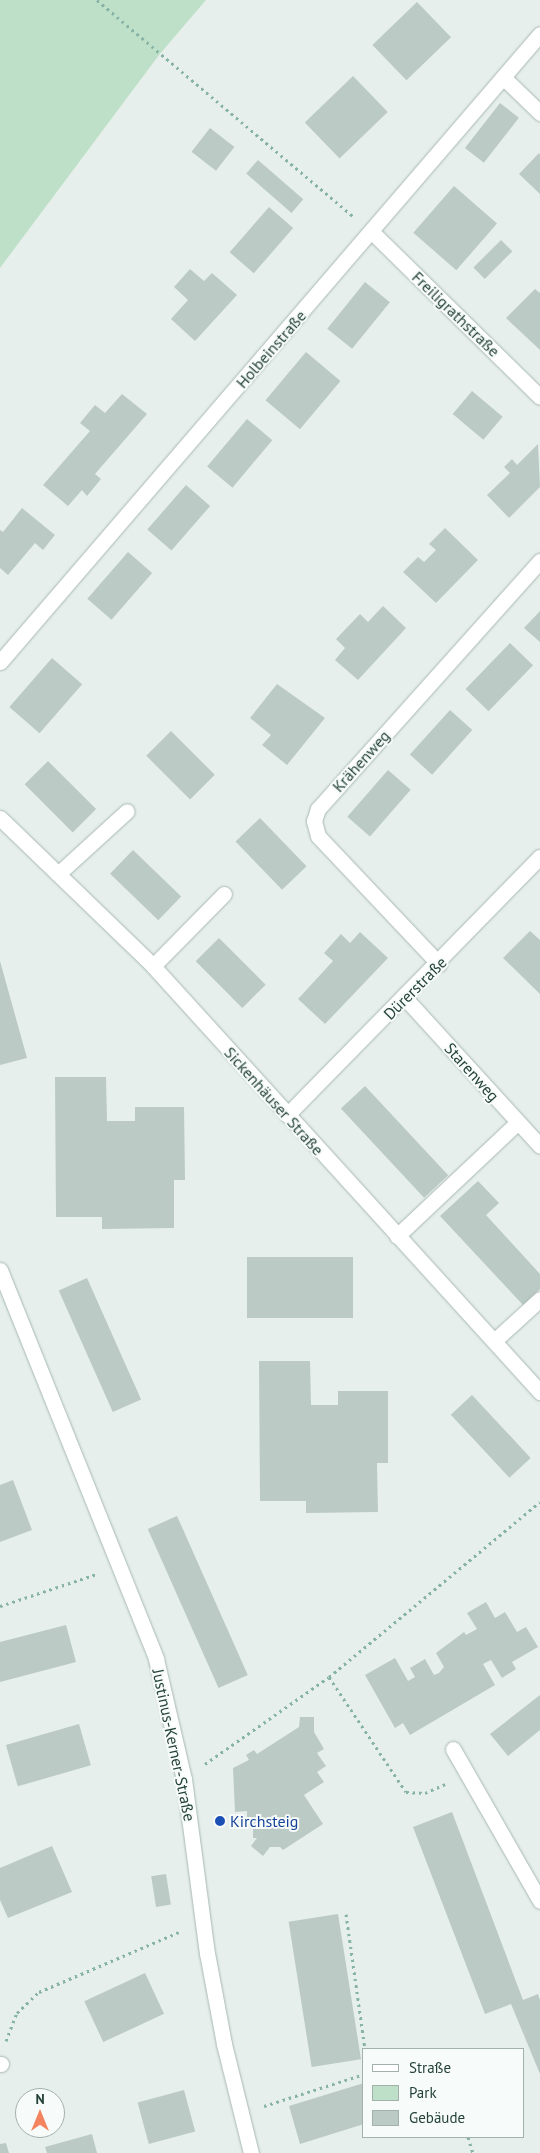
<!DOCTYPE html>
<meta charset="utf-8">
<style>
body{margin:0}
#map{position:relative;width:540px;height:2153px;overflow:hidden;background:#e6efeb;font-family:"PT Sans",sans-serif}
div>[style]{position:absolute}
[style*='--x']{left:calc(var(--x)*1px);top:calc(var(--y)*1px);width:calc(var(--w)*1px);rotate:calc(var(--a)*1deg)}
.green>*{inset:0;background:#bfe0c8}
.building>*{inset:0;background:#bbcac4;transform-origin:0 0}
.path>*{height:3px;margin-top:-1.5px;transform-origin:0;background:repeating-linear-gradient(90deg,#86b3a5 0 2.5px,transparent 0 6.5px)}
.roads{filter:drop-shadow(0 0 1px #a8b8b2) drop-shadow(0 0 1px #a8b8b2)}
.lane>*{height:15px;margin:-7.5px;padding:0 7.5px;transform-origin:7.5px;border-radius:7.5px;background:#fff}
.street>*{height:15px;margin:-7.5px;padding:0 7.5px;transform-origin:7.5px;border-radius:7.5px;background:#fff}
.secondary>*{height:15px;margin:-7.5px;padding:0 7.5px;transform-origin:7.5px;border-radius:7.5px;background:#fff}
.dots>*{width:14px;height:14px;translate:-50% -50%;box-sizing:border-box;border:2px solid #f7fbf9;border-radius:50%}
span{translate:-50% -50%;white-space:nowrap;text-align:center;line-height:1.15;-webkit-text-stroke:4px #f7fbf9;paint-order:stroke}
.street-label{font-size:16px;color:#24423a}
.transit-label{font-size:16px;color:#164399}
.left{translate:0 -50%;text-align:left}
.legend{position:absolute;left:362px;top:2048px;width:162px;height:90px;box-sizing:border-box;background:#f7fbf9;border:1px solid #a3b1ad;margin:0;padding:6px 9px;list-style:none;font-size:15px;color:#24423a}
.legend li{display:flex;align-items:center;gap:10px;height:25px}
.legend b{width:25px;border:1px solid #a3b1ad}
.north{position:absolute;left:15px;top:2088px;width:50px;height:50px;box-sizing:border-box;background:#f7fbf9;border:1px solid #a3b1ad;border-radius:50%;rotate:0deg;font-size:14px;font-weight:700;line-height:20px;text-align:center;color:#24423a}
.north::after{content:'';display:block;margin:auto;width:18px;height:22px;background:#f4845f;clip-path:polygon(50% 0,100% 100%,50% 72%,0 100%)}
</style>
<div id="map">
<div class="green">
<div style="clip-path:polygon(0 0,206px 0,159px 55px,0 268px)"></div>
</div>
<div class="building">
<div style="left:417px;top:2px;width:49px;height:62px;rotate:46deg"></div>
<div style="left:353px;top:76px;width:50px;height:67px;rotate:46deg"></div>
<div style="left:500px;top:103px;width:24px;height:57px;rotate:38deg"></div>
<div style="left:210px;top:128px;width:31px;height:30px;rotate:38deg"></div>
<div style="clip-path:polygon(539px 153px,540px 155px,540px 194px,519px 174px)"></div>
<div style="left:258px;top:160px;width:60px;height:18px;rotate:41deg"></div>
<div style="left:454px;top:186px;width:57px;height:62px;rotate:41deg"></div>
<div style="left:269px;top:207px;width:32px;height:60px;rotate:41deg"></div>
<div style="left:501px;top:240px;width:16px;height:39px;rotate:45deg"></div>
<div style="clip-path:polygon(190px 269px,204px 281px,212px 273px,237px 295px,195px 341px,171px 319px,188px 300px,174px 287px)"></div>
<div style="left:365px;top:282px;width:32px;height:60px;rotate:39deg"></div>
<div style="clip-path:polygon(535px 289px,540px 293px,540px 350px,506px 318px)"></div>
<div style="left:306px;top:352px;width:45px;height:63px;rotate:40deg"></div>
<div style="left:472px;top:391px;width:40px;height:30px;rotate:40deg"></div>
<div style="clip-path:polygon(122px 394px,147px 414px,95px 474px,101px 479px,87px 496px,82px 490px,68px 506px,43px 485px,90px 431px,80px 423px,95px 405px,105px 413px)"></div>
<div style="left:247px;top:419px;width:33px;height:62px;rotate:40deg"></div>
<div style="clip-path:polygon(538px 444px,540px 487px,509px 518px,487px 495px,510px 473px,504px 467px,512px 459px,517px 465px)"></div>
<div style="left:186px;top:485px;width:32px;height:59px;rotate:41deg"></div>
<div style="clip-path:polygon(22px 508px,55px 535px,43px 550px,35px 543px,8px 575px,0 568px,0 530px,3px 532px)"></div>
<div style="clip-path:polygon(445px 528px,478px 560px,436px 603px,403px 572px,418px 557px,424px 562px,436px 550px,429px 544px)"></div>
<div style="left:128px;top:552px;width:32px;height:62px;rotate:41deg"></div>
<div style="clip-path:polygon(383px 606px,406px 628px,358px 680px,335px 660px,345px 648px,336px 639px,360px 614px,368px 622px)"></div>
<div style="clip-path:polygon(540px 611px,540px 642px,524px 628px)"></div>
<div style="left:510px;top:643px;width:32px;height:64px;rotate:44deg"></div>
<div style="left:52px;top:658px;width:40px;height:65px;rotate:41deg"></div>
<div style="clip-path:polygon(277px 684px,325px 718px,287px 765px,262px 745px,271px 735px,250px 718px)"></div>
<div style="left:450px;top:710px;width:30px;height:60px;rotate:42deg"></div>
<div style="left:171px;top:731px;width:62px;height:35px;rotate:45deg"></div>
<div style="left:48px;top:761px;width:68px;height:33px;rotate:45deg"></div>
<div style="left:388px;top:770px;width:30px;height:62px;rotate:41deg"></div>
<div style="left:260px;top:818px;width:67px;height:34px;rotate:46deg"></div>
<div style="left:133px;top:850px;width:67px;height:33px;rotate:44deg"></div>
<div style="clip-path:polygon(530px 931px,540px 940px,540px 994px,503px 958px)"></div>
<div style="clip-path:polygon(360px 932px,388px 958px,325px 1024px,298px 999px,333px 961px,324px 953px,341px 934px,350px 943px)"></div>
<div style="left:219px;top:938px;width:66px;height:33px;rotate:45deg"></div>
<div style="clip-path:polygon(0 961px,27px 1058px,0 1065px)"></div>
<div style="clip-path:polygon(55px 1077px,106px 1077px,107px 1121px,135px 1121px,135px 1107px,184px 1107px,185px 1180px,174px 1180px,174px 1228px,102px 1229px,102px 1217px,56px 1217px)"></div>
<div style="left:365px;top:1086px;width:122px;height:33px;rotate:47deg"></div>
<div style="clip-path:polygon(478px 1181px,499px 1203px,486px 1215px,540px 1274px,540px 1289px,523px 1305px,440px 1216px)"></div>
<div style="left:247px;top:1257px;width:106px;height:61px"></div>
<div style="left:87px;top:1278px;width:133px;height:31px;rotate:66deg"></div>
<div style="clip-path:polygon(259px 1361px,310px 1361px,311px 1405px,338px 1405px,338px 1391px,388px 1391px,388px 1463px,377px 1463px,378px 1512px,306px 1513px,306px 1501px,260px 1501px)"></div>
<div style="left:472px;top:1395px;width:86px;height:29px;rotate:47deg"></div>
<div style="clip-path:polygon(13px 1480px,32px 1530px,0 1542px,0 1485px)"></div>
<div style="left:177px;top:1516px;width:174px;height:32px;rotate:66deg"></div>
<div style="clip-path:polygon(486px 1602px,495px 1618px,505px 1612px,517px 1632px,526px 1627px,538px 1647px,512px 1662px,516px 1669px,502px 1678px,491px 1660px,483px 1664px,495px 1685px,410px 1735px,403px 1723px,395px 1728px,365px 1675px,395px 1658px,408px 1681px,415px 1677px,410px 1668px,425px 1659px,434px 1675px,439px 1673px,444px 1667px,436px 1653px,464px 1632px,466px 1635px,477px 1629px,467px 1613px)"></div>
<div style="clip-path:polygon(66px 1625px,76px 1662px,0 1682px,0 1642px)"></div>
<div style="clip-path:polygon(540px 1695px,540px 1730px,508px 1756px,490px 1734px)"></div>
<div style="clip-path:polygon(300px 1717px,314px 1717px,314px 1732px,324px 1749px,317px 1753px,326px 1766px,317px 1772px,324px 1782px,304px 1795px,323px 1824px,283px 1850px,280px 1847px,270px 1847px,263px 1856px,251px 1846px,257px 1838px,253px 1838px,253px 1820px,247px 1820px,247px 1811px,235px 1812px,233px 1768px,249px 1760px,246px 1755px,254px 1750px,257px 1754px,299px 1727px)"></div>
<div style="left:79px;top:1724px;width:43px;height:76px;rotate:74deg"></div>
<div style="clip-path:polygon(452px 1812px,523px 2000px,538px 1994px,540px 2000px,540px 2074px,511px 2004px,485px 2014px,413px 1827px)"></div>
<div style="clip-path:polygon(52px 1846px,72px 1892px,8px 1918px,0 1900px,0 1868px)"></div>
<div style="left:166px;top:1874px;width:31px;height:15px;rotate:81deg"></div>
<div style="left:338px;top:1914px;width:147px;height:50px;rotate:81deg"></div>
<div style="left:145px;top:1973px;width:45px;height:67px;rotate:65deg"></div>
<div style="clip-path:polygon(364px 2083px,364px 2124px,300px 2144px,289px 2106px)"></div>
<div style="left:184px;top:2090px;width:43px;height:48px;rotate:75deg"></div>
<div style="clip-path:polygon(92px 2134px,97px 2153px,47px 2153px,45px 2147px)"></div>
<div style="clip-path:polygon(6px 2143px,9px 2153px,0 2153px,0 2144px)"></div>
</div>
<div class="path">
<div style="--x:97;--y:0;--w:335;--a:40.2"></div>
<div style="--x:0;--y:1606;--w:102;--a:-18.3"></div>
<div style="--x:329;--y:1677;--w:138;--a:56.2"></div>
<div style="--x:406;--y:1792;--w:19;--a:3"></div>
<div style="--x:425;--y:1793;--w:22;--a:-24"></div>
<div style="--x:205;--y:1764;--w:151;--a:-35.1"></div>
<div style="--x:329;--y:1677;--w:274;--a:-39.7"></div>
<div style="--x:346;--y:1914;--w:136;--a:82"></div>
<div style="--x:6;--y:2041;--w:30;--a:-69"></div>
<div style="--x:17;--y:2013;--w:30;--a:-44"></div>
<div style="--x:39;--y:1992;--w:152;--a:-23.2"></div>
<div style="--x:264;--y:2106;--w:105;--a:-17.7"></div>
<div style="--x:468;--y:2137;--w:17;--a:73"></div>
</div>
<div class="roads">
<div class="lane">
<div style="--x:503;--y:77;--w:52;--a:44.2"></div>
<div style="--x:58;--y:874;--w:93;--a:-42.4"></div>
<div style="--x:439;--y:964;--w:176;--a:-133.4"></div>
<div style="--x:318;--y:836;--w:16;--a:-105"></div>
<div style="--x:314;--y:821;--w:13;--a:-72"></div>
<div style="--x:318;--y:809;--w:333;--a:-48.2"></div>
<div style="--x:153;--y:966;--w:101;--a:-45.4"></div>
<div style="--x:405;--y:998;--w:200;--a:47.6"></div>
<div style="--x:397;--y:1236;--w:166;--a:-43.3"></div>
<div style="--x:494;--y:1341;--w:62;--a:-42.4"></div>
<div style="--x:453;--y:1749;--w:175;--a:60.2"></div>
</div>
<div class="street">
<div style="--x:372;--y:232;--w:235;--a:44.5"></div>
<div style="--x:0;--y:662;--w:828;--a:-49.31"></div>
<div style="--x:0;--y:818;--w:213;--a:44"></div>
<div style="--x:153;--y:966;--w:576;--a:47.75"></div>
<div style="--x:287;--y:1115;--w:361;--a:-45.6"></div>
<div style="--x:0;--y:2064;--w:1;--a:0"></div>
</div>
<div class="secondary">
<div style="--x:0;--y:1270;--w:419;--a:68.1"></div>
<div style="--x:156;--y:1659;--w:123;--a:76.9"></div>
<div style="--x:184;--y:1779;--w:176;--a:82.5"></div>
<div style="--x:207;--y:1953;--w:93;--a:79.4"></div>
<div style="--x:224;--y:2044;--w:112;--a:76.1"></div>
</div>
</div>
<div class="dots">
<div style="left:220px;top:1821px;background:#1a4fb4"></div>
</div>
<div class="street-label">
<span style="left:456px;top:314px;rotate:44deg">Freiligrathstraße</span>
<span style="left:271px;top:349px;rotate:-49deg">Holbeinstraße</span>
<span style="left:361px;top:761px;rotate:-48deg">Krähenweg</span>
<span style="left:415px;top:988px;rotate:-45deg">Dürerstraße</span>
<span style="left:472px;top:1072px;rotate:48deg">Starenweg</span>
<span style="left:274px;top:1101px;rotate:48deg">Sickenhäuser Straße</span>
<span style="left:174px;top:1745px;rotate:78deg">Justinus-Kerner-Straße</span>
</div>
<div class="transit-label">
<span class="left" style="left:230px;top:1821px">Kirchsteig</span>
</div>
<ul class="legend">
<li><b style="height:6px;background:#fff"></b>Straße</li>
<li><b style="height:14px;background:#bfe0c8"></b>Park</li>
<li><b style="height:14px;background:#bbcac4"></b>Gebäude</li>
</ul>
<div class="north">N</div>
</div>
